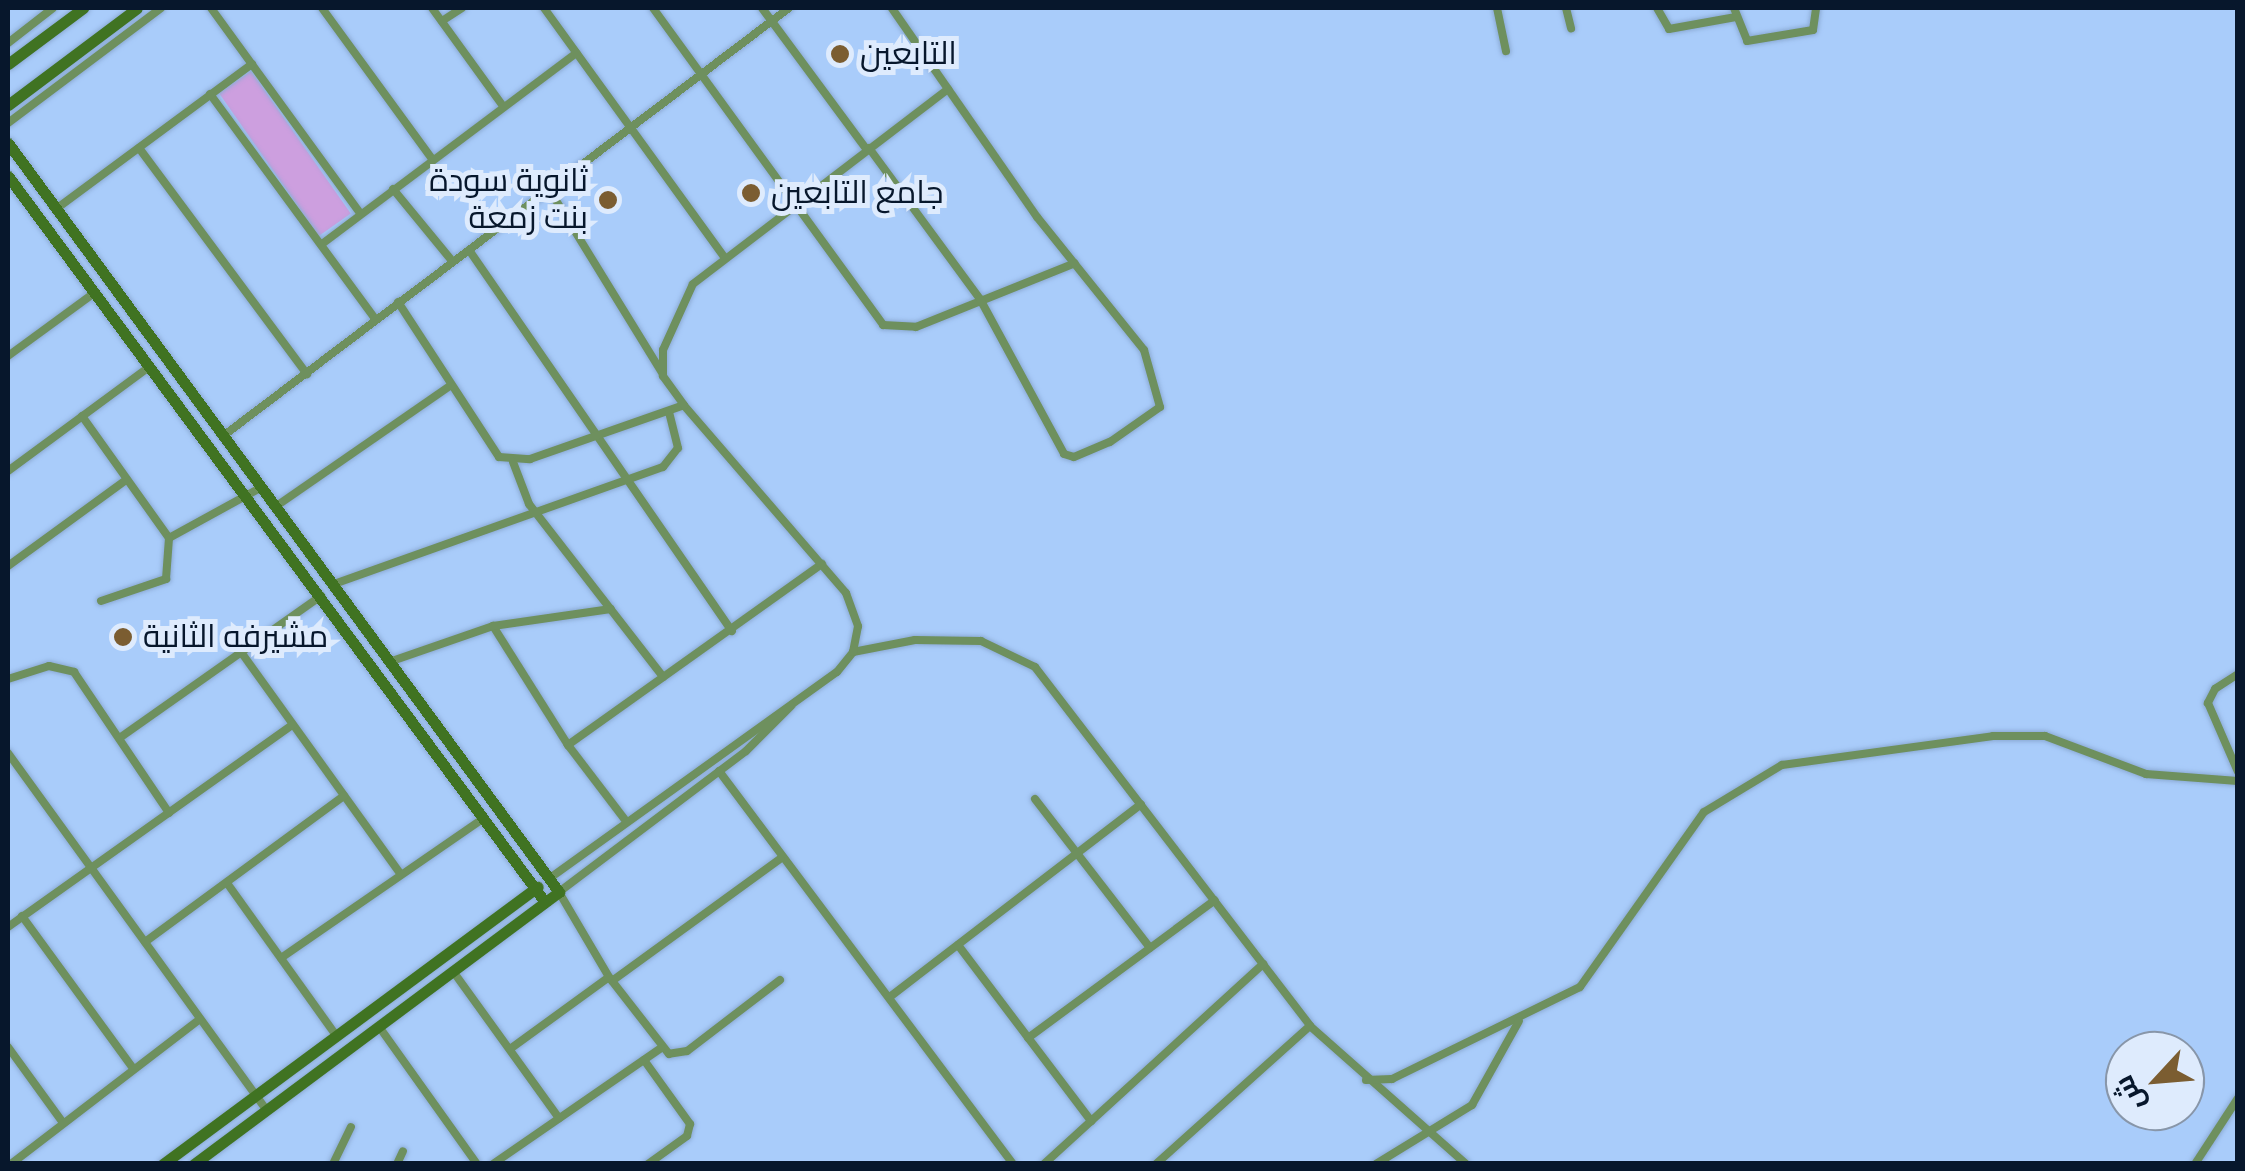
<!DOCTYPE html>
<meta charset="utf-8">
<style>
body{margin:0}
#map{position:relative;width:2245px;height:1171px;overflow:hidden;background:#a9ccfa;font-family:Karla,Cairo,sans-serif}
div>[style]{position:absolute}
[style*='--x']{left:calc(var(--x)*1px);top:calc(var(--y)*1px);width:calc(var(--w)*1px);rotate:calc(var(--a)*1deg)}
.green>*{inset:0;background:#cd9fdf;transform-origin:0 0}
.roads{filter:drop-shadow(0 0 2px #8cabd5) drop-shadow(0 0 2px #8cabd5)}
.street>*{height:8px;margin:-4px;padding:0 4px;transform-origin:4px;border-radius:4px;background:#6e905e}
.secondary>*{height:11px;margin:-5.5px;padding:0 5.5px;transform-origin:5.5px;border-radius:5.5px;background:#407322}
.dots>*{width:28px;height:28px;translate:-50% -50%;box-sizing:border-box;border:5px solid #deebfd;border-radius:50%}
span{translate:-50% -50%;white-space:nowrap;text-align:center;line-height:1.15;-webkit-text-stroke:10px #deebfd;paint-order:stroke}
.poi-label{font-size:32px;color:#07172c}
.left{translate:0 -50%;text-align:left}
.right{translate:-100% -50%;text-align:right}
.frame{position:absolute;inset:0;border:10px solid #07172c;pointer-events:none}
.north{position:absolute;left:2105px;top:1031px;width:100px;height:100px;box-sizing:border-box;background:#deebfd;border:2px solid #8896a9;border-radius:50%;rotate:244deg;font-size:28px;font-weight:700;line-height:40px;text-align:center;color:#07172c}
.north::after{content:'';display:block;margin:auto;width:35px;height:45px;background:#7b5d31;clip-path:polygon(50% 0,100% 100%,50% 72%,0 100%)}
</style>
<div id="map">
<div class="green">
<div style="left:251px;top:71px;width:174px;height:39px;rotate:55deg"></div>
</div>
<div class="roads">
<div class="street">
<div style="--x:211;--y:8;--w:253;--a:54"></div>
<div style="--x:322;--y:8;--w:188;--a:53.9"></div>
<div style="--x:432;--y:8;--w:121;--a:54.1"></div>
<div style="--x:544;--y:8;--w:309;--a:54.1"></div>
<div style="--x:653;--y:8;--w:392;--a:54"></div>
<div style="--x:883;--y:325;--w:33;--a:3"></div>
<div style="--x:916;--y:327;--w:171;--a:-21.9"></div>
<div style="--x:762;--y:8;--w:177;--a:53.5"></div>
<div style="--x:1497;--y:8;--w:44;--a:78.2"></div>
<div style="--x:1566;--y:8;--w:21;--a:76"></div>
<div style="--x:1657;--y:8;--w:24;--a:60"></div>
<div style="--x:1669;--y:29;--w:68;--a:-10.2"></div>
<div style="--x:1734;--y:8;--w:35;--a:68"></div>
<div style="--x:1747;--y:41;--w:67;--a:-9.5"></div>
<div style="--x:1813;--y:30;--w:22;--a:-82"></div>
<div style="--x:442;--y:21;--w:24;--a:-33"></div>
<div style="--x:8;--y:43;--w:57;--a:-37.9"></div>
<div style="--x:210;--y:94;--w:279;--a:53.7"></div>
<div style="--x:8;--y:123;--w:191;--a:-36.9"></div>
<div style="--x:139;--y:148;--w:282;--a:53.4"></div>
<div style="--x:869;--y:148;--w:187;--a:53.7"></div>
<div style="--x:980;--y:299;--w:176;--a:61.5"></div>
<div style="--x:1064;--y:454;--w:10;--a:17"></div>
<div style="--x:1074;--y:457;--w:39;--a:-23"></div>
<div style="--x:1110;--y:442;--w:61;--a:-35"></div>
<div style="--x:1160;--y:407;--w:59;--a:-105.7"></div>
<div style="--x:1144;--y:350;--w:171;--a:-128.8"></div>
<div style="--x:1037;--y:217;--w:254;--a:-124.8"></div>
<div style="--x:393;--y:189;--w:94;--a:50.6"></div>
<div style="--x:549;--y:189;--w:216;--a:58.4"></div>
<div style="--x:56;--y:209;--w:244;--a:-36.5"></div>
<div style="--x:322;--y:244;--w:318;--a:-36.9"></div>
<div style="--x:469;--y:250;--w:463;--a:55.4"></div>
<div style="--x:398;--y:302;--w:185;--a:56.9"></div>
<div style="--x:499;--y:457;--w:31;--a:4"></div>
<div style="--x:530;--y:459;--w:163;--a:-19.3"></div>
<div style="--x:8;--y:356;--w:107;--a:-36.2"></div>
<div style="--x:82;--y:416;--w:150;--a:54.5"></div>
<div style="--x:169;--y:538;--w:104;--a:-28.8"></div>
<div style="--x:223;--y:436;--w:710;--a:-37.1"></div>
<div style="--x:513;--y:462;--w:45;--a:69.1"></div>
<div style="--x:529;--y:504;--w:219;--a:52.2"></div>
<div style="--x:8;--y:471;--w:175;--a:-36.4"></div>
<div style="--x:275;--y:507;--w:213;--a:-34.7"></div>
<div style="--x:8;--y:566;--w:146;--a:-36.1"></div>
<div style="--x:334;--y:584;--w:349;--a:-19.6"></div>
<div style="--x:663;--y:467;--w:24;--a:-52"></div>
<div style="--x:678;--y:448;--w:37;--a:-104"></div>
<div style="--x:101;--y:601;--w:69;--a:-18.7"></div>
<div style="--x:166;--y:579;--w:41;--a:-85.8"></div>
<div style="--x:493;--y:626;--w:141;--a:57.8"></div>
<div style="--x:568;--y:745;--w:96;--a:52.7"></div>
<div style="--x:241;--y:652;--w:272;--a:54.3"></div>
<div style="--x:853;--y:652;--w:63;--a:-11"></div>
<div style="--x:915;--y:640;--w:66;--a:0.9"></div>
<div style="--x:981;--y:641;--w:60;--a:25.7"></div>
<div style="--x:1035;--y:667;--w:452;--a:52.5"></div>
<div style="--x:1310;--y:1026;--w:208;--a:41.5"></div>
<div style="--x:392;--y:661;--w:107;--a:-19.1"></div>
<div style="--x:493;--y:626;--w:119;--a:-8.2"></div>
<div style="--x:2238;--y:674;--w:27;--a:147"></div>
<div style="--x:2215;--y:689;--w:16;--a:117"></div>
<div style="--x:2208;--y:703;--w:75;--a:66.5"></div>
<div style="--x:8;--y:679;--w:43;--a:-17.6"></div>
<div style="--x:49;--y:666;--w:26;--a:13"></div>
<div style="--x:74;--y:672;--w:170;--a:56"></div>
<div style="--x:121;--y:737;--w:245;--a:-35.2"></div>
<div style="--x:568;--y:745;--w:312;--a:-35.5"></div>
<div style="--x:8;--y:753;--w:440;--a:54.1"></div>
<div style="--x:719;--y:771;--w:491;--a:53.2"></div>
<div style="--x:1035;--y:799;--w:188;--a:52.3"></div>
<div style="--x:550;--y:878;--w:353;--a:-35.7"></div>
<div style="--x:837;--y:672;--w:26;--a:-51"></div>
<div style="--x:853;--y:652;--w:26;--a:-79"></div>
<div style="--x:858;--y:626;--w:35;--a:-110"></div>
<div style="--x:846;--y:593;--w:248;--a:-130.8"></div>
<div style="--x:684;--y:405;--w:36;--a:-126"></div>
<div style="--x:663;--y:376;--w:26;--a:-90"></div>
<div style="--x:663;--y:350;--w:72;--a:-65.6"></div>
<div style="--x:693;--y:284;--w:321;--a:-37.4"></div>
<div style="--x:227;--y:883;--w:187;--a:54.4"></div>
<div style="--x:22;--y:916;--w:187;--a:53.9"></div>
<div style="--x:8;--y:927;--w:349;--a:-35.4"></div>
<div style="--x:145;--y:942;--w:247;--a:-36.3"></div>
<div style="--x:958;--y:945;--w:221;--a:52.9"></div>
<div style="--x:281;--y:958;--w:247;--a:-34.6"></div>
<div style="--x:455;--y:974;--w:178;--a:54.2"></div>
<div style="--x:780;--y:980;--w:117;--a:142.6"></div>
<div style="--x:687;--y:1051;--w:18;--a:171"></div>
<div style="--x:669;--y:1054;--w:98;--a:-127.9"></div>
<div style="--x:609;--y:977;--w:99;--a:-120.5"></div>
<div style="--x:559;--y:892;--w:234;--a:-37"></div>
<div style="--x:746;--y:751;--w:64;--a:-45"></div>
<div style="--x:612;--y:981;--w:208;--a:-36"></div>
<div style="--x:891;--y:996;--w:315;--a:-37.5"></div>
<div style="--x:380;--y:1028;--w:167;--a:54.5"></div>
<div style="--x:1028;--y:1038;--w:232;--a:-36.4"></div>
<div style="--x:8;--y:1047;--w:90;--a:54"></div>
<div style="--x:510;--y:1049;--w:122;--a:-36"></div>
<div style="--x:644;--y:1060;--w:79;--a:54.3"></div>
<div style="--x:690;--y:1124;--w:12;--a:104"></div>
<div style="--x:687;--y:1136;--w:48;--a:144.3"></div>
<div style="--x:1366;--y:1080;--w:26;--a:-2"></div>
<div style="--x:1392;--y:1079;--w:209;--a:-26.1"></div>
<div style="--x:1580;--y:987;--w:214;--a:-54.7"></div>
<div style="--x:1704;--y:812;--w:91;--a:-31.1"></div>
<div style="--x:1782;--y:765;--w:213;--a:-7.8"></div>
<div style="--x:1993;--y:736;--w:52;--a:0"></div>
<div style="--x:2045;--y:736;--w:108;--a:20.6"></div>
<div style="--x:2146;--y:774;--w:92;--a:4.4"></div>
<div style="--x:11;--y:1164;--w:238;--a:-37.5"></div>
<div style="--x:333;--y:1164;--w:41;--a:-64.1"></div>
<div style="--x:397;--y:1164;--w:14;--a:-65"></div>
<div style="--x:493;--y:1164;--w:204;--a:-34.6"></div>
<div style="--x:1044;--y:1164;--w:297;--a:-42.4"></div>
<div style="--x:1156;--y:1164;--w:207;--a:-41.9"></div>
<div style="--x:1376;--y:1164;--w:113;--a:-31.6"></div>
<div style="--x:1472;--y:1105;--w:96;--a:-60.8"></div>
<div style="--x:2195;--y:1164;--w:79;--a:-56.9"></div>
</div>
<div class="secondary">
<div style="--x:8;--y:64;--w:94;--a:-36.7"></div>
<div style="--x:8;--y:105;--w:161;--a:-36.9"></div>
<div style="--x:8;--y:143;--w:930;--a:53.66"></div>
<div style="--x:559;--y:892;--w:455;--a:143.3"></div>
<div style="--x:8;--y:176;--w:903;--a:53.51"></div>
<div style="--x:163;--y:1164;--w:466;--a:-36.5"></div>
</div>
</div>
<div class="dots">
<div style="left:840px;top:54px;background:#7b5d31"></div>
<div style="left:751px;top:193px;background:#7b5d31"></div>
<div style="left:608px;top:200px;background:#7b5d31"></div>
<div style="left:123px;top:637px;background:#7b5d31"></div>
</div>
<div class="poi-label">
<span class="left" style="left:860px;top:54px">التابعين</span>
<span class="right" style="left:588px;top:200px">ثانوية سودة<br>بنت زمعة</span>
<span class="left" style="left:771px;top:193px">جامع التابعين</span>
<span class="left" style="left:143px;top:637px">مشيرفه الثانية</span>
</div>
<div class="frame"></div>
<div class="north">ش</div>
</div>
